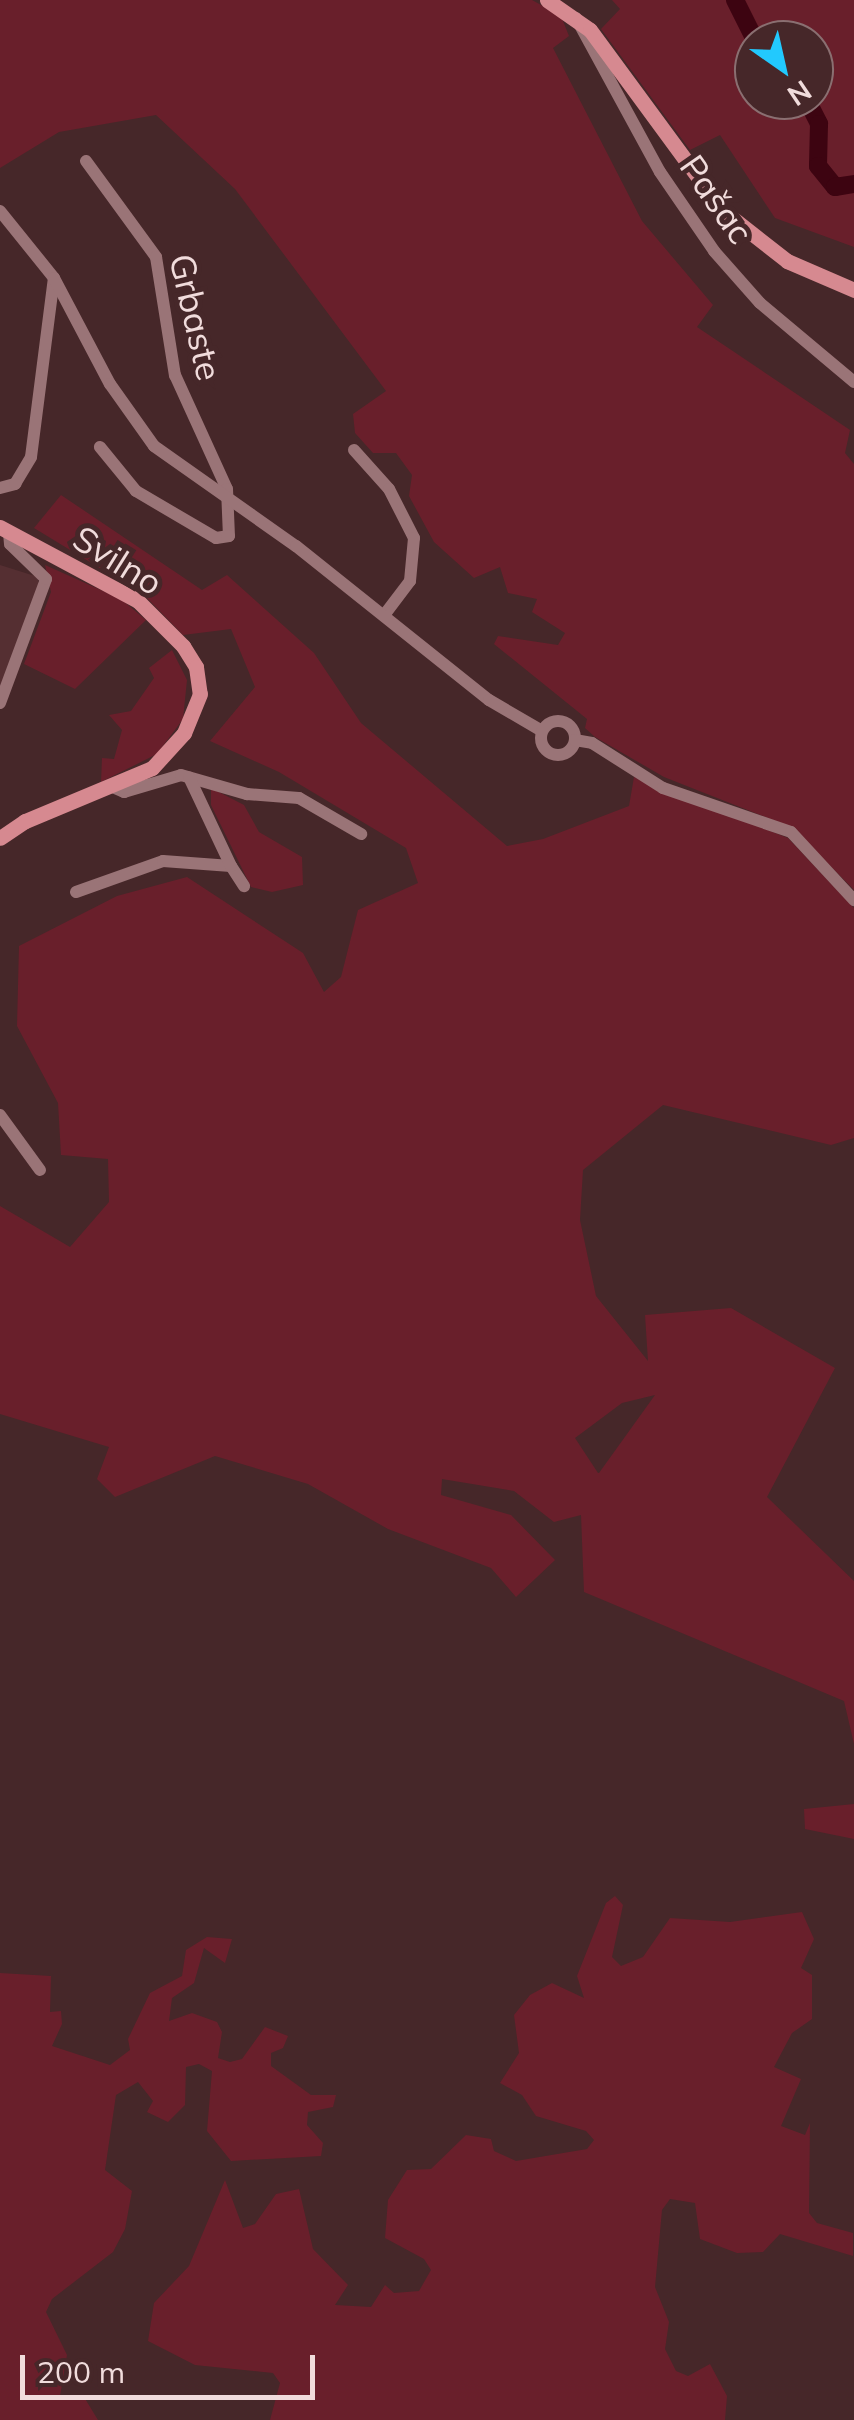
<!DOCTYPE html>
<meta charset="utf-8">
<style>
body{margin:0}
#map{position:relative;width:854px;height:2420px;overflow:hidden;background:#462729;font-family:Mulish,sans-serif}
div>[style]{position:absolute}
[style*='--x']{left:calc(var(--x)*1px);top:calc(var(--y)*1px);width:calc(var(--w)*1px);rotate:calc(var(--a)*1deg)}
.built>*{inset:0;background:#552f32}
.green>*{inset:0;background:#691f2b}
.river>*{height:18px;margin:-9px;padding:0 9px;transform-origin:9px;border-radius:9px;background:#3d0411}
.minor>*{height:12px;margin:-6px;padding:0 6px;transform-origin:6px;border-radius:6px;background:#9a7477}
.minor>.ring{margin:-6px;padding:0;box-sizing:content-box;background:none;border:12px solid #9a7477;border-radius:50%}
.major>*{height:15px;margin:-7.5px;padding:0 7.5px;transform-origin:7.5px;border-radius:7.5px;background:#d68990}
span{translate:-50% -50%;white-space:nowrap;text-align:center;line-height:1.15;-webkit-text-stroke:10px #462729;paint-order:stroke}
.street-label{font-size:35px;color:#f1dcdc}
.north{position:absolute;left:734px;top:20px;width:100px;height:100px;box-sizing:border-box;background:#462729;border:2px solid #8a6f71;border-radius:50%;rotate:146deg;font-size:28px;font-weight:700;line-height:40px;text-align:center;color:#f1dcdc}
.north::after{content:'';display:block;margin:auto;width:35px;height:45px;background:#22c9fe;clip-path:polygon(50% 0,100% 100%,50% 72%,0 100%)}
.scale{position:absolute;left:20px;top:2355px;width:295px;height:45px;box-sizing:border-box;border:5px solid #f1dcdc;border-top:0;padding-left:12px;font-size:30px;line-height:35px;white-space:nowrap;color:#f1dcdc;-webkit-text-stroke:8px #462729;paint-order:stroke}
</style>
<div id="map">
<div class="built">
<div style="clip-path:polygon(0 565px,38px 577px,39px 587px,0 693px)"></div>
</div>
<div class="green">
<div style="clip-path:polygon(0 0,532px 0,561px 16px,569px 36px,553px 48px,642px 221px,713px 305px,697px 327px,850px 430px,845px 453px,854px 464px,854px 890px,793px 828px,664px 777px,595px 737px,585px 728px,587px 719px,494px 644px,498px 636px,558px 645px,565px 633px,532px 612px,537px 599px,508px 593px,500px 567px,474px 578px,434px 542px,409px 496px,412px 475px,396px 453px,373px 453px,355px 433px,353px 414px,386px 391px,235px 189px,156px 115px,59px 132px,0 168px)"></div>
<div style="clip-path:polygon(evenodd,612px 0,854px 0,854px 247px,775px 218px,720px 135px,690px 150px,601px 29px,620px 9px,612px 0,814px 40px,814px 100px,754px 100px,754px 40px,814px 40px)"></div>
<div style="clip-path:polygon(evenodd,61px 495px,202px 590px,227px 575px,314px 653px,361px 723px,507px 846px,543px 839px,629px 806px,634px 777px,788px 838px,854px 908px,854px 1138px,831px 1145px,663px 1105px,583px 1170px,580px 1220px,596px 1296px,648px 1361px,645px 1315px,731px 1308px,835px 1368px,767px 1497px,854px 1581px,854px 1744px,844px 1701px,584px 1592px,581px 1515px,554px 1522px,514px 1491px,442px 1479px,441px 1495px,511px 1515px,555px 1560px,516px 1597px,491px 1568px,388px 1529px,308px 1484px,215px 1456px,115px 1497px,97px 1479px,109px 1447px,0 1414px,0 1206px,70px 1247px,109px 1202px,108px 1159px,61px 1155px,58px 1103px,17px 1026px,19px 946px,117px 896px,187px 877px,303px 953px,324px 992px,341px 977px,358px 910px,418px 883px,406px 848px,279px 772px,210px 741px,255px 687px,231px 629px,183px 635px,144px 595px,34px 528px,61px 495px,655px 1395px,599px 1473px,598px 1473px,575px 1438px,622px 1403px,655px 1395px)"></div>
<div style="clip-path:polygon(45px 565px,121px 599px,146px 620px,75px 689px,24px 664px,51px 592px)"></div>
<div style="clip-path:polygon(172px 650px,187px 680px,183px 719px,157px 754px,101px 782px,102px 758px,114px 759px,122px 730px,109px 715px,131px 711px,154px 678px,149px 668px)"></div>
<div style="clip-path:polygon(211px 788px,244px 805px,259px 832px,302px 857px,303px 885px,272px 892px,251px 887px,211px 805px)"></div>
<div style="clip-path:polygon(854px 1804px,854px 1839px,805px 1829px,804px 1809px)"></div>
<div style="clip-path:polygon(615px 1896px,623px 1905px,612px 1957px,621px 1966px,643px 1957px,670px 1918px,730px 1922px,802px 1912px,814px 1939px,801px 1968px,812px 1975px,812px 2019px,792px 2033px,774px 2067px,801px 2079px,781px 2126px,805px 2135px,810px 2123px,809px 2213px,817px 2223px,853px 2233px,853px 2256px,780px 2234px,763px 2252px,737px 2253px,700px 2239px,695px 2203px,670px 2199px,662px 2210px,655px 2287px,669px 2322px,665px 2349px,676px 2371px,688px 2376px,710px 2364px,727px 2396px,725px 2420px,270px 2420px,280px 2383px,273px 2373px,195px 2365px,148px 2341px,154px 2303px,189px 2266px,225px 2180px,243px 2228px,255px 2224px,276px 2194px,299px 2189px,313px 2249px,348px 2285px,335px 2305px,371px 2307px,385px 2285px,394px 2293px,419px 2291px,431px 2270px,424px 2259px,385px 2238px,388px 2200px,407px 2170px,431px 2169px,466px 2135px,491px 2139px,494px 2151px,516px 2161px,587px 2149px,594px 2140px,586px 2131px,536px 2116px,522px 2095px,500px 2083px,519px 2053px,514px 2015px,530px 1995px,552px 1983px,584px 1998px,577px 1976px,606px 1903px)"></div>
<div style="clip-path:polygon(207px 1937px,232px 1939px,225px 1963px,204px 1948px,194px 1983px,172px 1998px,169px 2021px,192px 2013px,217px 2022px,222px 2032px,218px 2058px,230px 2062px,242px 2059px,265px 2027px,288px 2036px,283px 2048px,271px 2053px,271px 2066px,311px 2095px,336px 2095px,333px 2107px,308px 2112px,307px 2125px,323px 2143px,321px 2156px,231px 2161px,207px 2131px,212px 2071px,199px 2064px,186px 2067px,185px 2105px,168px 2122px,147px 2112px,153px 2101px,138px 2082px,116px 2095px,105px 2170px,132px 2191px,125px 2229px,113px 2252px,52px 2299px,46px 2312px,67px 2355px,60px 2396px,84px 2397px,98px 2420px,0 2420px,0 1973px,51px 1976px,50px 2012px,61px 2011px,62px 2024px,52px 2046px,110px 2065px,130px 2050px,128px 2039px,150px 1993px,182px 1976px,186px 1950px)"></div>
</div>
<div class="river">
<div style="--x:735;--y:0;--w:45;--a:63.4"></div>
<div style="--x:807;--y:100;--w:27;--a:63"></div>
<div style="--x:819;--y:124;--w:42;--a:91.4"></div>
<div style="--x:818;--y:166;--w:27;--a:51"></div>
<div style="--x:835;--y:187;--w:19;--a:-9"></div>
</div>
<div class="minor">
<div style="--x:576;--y:18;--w:175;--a:61.4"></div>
<div style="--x:660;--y:172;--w:96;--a:55.6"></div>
<div style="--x:714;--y:251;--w:69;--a:48.5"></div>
<div style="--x:760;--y:303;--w:123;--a:40"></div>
<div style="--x:86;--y:161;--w:119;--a:53.9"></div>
<div style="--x:156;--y:257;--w:120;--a:80.9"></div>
<div style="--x:175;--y:375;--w:125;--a:65.5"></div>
<div style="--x:227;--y:489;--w:47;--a:87.6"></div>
<div style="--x:229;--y:536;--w:13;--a:171"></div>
<div style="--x:216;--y:538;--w:93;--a:-149.6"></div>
<div style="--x:136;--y:491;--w:57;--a:-129.3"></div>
<div style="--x:0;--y:211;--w:86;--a:51.1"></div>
<div style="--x:354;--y:450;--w:52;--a:48.1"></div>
<div style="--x:389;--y:489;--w:55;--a:63"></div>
<div style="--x:414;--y:538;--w:43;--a:95.3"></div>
<div style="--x:410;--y:581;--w:41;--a:127.1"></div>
<div style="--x:0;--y:488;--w:16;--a:-15"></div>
<div style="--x:15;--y:484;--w:31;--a:-59"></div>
<div style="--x:31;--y:457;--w:180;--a:-82.7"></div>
<div style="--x:54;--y:278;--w:120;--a:62.2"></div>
<div style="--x:110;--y:384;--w:76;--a:54.6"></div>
<div style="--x:154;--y:446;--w:174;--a:35.2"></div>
<div style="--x:296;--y:546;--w:247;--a:38.6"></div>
<div style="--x:489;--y:700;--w:61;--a:30.3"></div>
<div style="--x:0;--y:703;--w:132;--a:-69.6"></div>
<div style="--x:46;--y:579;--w:50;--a:-135.8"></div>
<div style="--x:10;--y:544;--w:11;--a:-95"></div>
<div class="ring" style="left:541px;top:721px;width:22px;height:22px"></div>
<div style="--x:575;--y:740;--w:17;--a:10"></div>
<div style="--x:592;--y:743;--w:84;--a:32.4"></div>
<div style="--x:663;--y:788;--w:135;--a:19"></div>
<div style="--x:791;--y:832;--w:93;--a:47.2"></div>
<div style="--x:115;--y:788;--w:10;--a:24"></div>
<div style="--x:124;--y:792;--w:59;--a:-16.6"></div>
<div style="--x:181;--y:775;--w:69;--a:16.1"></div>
<div style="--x:247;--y:794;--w:52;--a:4.4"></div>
<div style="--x:299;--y:798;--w:72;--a:30.1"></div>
<div style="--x:231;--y:866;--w:24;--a:57"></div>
<div style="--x:76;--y:892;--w:92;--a:-19.6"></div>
<div style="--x:163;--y:861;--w:68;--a:4.2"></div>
<div style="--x:231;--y:866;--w:98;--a:-115.3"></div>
<div style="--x:0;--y:1115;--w:68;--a:54"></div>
</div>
<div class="major">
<div style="--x:547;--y:0;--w:52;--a:34.9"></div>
<div style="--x:590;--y:30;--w:223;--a:53.7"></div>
<div style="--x:722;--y:210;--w:83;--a:38.1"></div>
<div style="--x:787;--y:261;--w:73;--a:23.4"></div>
<div style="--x:0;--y:527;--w:157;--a:28.2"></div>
<div style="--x:138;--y:601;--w:64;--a:45"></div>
<div style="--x:183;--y:646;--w:25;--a:58"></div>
<div style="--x:196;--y:667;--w:27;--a:82"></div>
<div style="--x:200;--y:694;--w:42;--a:112.3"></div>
<div style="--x:184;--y:733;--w:47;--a:132.4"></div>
<div style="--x:152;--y:768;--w:138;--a:157.3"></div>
<div style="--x:25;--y:821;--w:30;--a:146"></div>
</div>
<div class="street-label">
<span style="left:717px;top:199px;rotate:55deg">Pašac</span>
<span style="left:196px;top:317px;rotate:77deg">Grbaste</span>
<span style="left:118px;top:560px;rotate:32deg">Svilno</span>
</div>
<div class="north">N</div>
<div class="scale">200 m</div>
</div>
